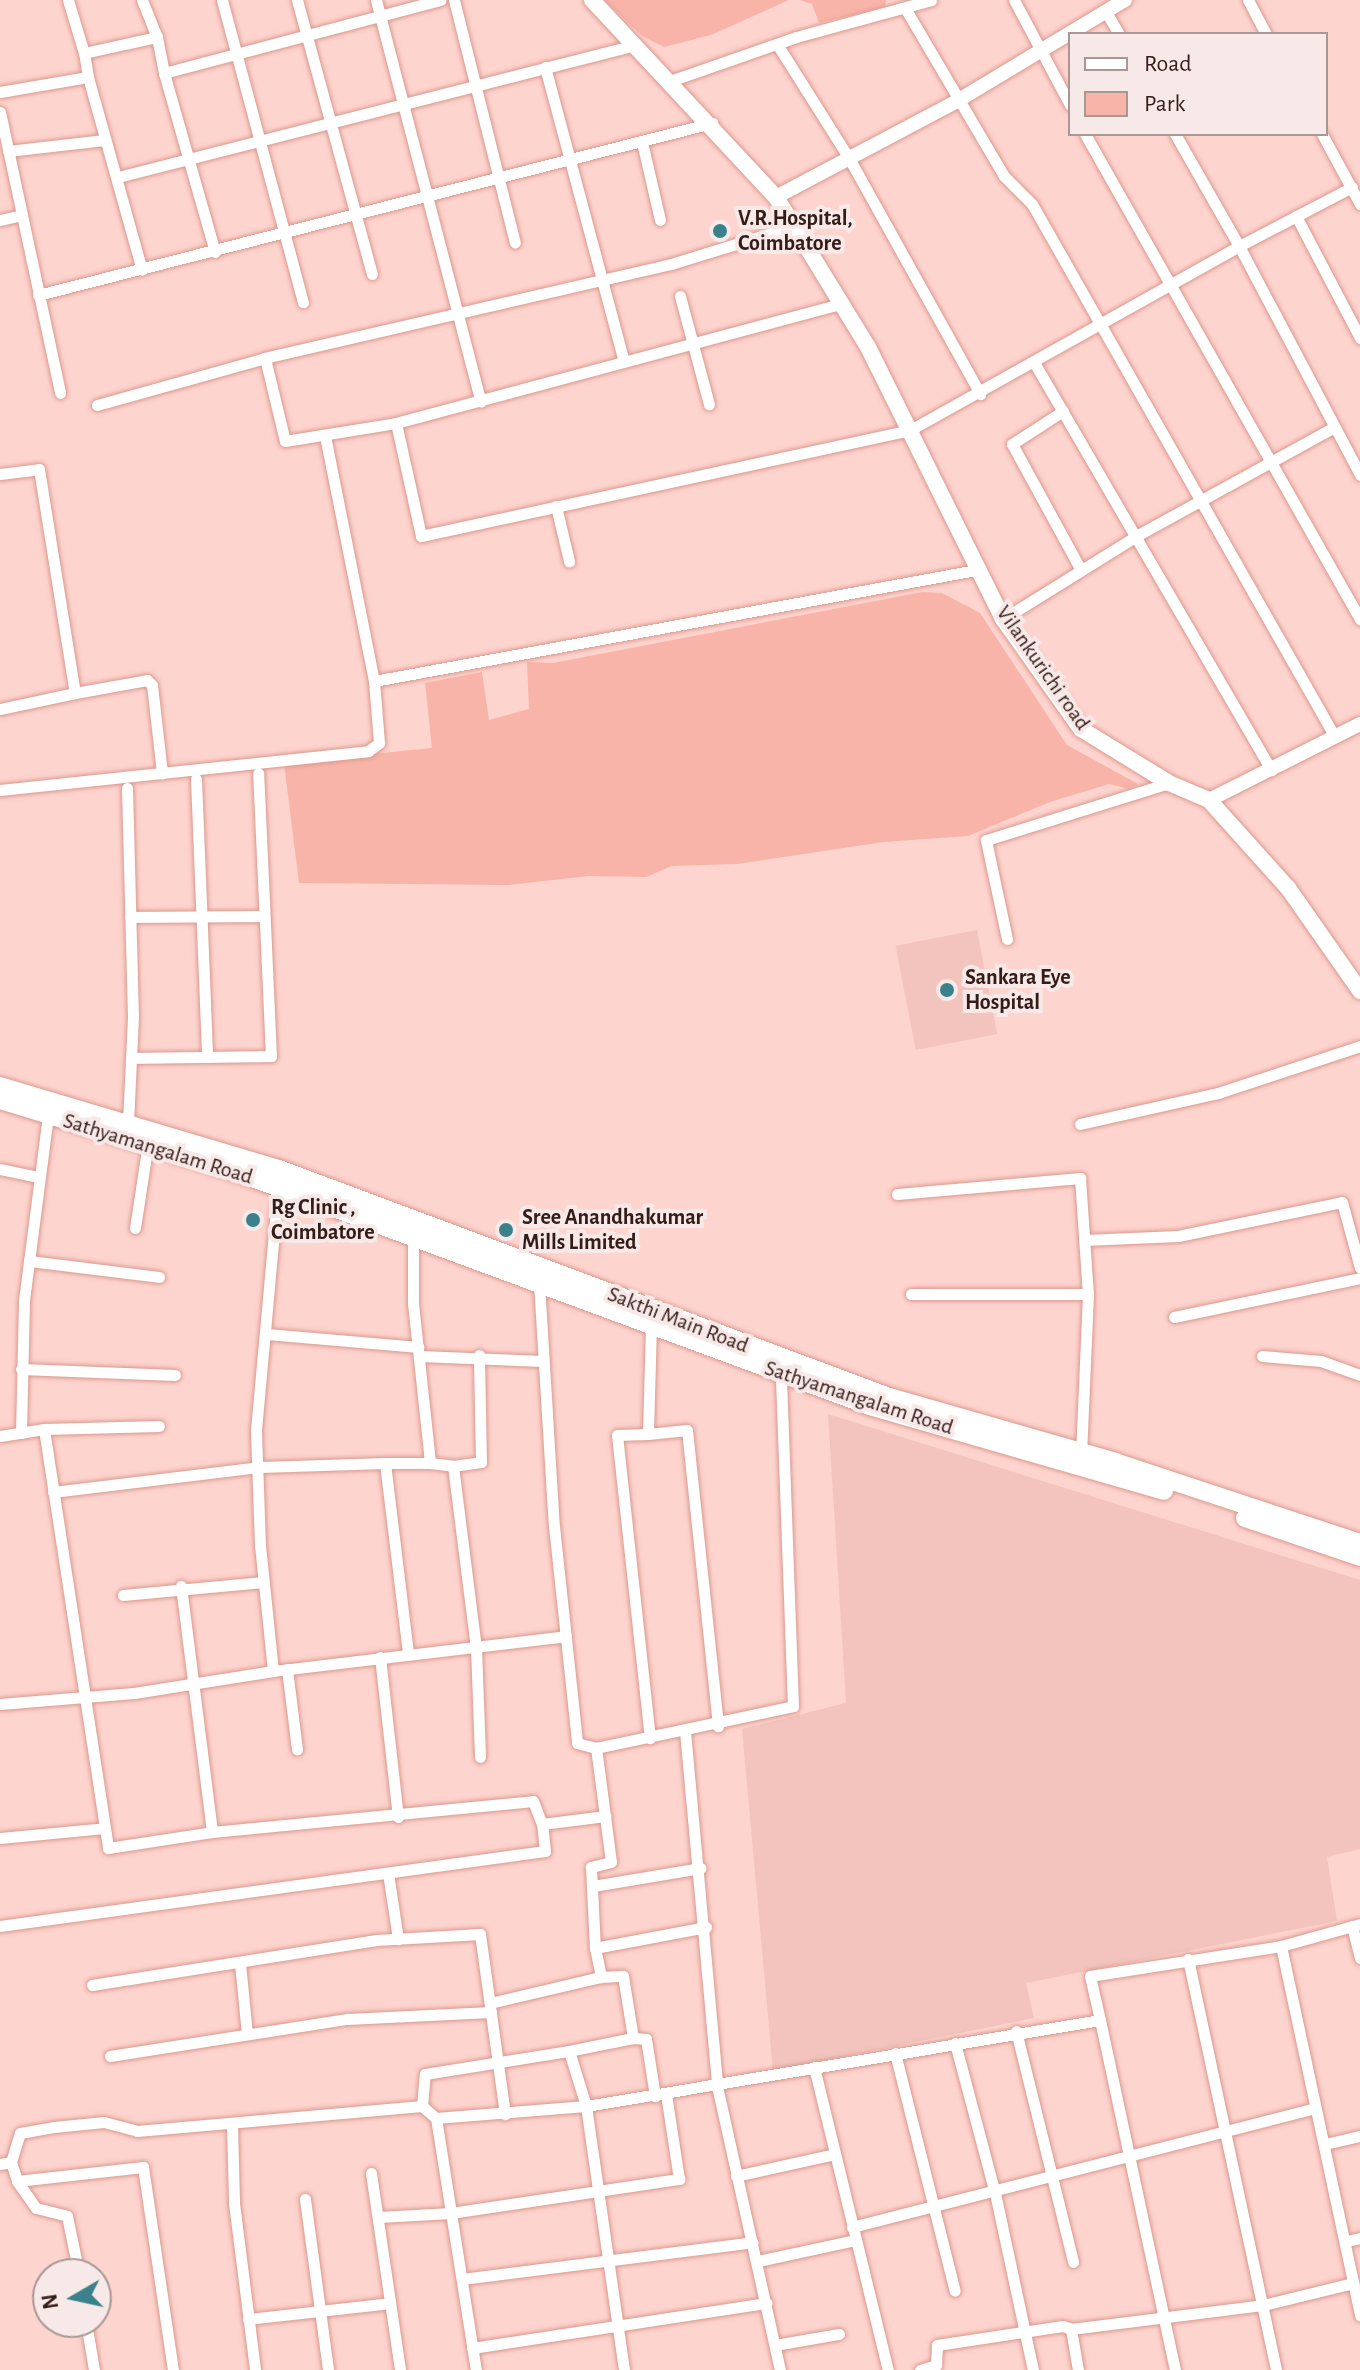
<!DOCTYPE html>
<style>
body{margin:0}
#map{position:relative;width:1360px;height:2370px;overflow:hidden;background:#fed4ce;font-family:"Alegreya Sans",sans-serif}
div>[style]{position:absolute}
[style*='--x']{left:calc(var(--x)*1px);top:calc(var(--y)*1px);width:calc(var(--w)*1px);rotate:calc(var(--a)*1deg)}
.built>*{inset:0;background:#f2c4bd;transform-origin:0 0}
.green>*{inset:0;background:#f9b4a9}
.roads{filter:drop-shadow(0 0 2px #da998f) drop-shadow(0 0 2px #da998f)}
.minor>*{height:11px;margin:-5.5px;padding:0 5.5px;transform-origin:5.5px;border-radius:5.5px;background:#fff}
.tertiary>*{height:14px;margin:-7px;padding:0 7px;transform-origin:7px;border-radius:7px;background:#fff}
.secondary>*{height:16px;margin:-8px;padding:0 8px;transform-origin:8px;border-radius:8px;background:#fff}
.trunk>*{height:18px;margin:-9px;padding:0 9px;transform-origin:9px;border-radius:9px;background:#fff}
.dots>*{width:22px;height:22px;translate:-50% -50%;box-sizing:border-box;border:4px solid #f7e9e7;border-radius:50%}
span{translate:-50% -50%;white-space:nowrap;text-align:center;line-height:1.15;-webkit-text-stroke:8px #f7e9e7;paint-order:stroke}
.poi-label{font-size:22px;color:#341c18;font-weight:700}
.left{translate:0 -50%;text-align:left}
.street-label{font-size:22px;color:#341c18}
.legend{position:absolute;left:1068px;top:32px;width:260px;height:104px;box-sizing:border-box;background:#f7e9e7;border:2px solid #a99794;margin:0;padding:10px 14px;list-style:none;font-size:24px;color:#341c18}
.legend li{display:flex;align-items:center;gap:16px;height:40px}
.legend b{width:40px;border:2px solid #a99794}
.north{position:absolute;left:32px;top:2258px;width:80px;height:80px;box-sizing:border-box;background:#f7e9e7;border:2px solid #a99794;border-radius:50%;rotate:261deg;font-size:22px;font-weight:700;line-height:32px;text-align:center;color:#341c18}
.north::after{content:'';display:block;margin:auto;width:28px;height:36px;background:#3b818c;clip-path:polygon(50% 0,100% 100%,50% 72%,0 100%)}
</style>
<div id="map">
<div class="built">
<div style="left:977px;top:930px;width:106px;height:83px;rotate:79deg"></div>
<div style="clip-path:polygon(828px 1414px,1360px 1580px,1360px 1849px,1327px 1857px,1337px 1921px,1026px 1983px,1034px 2018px,773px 2071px,742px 1729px,846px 1703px)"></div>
</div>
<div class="green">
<div style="clip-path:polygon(604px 0,789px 0,711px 35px,664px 47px,642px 36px)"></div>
<div style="clip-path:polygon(800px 0,886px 0,885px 7px,819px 23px,812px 4px)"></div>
<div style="clip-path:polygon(922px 592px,942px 593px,980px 613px,1067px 745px,1138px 784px,1129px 789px,1109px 784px,1050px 802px,968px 836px,883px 842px,737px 864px,672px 866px,646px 877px,589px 876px,508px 885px,299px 883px,284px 763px,432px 748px,425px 683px,482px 672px,489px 720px,529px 709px,527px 662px,553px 663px)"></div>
</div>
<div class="roads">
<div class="minor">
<div style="--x:68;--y:0;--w:55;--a:73.2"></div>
<div style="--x:142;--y:0;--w:40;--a:68"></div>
<div style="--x:222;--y:0;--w:313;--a:75"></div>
<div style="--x:297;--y:0;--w:284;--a:74.7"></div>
<div style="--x:376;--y:0;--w:415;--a:75.4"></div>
<div style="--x:454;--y:0;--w:250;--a:75.9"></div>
<div style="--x:1014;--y:0;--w:119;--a:61.9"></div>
<div style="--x:1248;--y:0;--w:38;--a:62"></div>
<div style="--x:905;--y:8;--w:195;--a:59.5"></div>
<div style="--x:1004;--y:176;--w:40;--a:45"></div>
<div style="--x:1032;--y:204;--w:613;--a:60.38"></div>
<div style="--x:1105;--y:10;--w:28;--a:60"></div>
<div style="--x:777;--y:44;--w:137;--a:57.8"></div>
<div style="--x:850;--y:160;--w:268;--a:60.9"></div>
<div style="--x:545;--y:67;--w:305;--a:75"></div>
<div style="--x:164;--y:73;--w:186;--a:74.1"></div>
<div style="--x:88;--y:77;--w:200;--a:74.4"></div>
<div style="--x:670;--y:81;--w:133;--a:-19.2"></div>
<div style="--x:796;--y:37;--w:140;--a:-15.3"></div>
<div style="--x:0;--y:92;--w:89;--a:-9.7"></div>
<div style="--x:88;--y:77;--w:24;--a:-99"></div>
<div style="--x:84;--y:53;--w:75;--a:-12.4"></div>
<div style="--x:157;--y:37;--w:37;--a:79"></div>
<div style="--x:164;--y:73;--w:286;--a:-14.8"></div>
<div style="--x:0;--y:112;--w:105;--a:77.9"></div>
<div style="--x:22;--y:215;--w:23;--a:167"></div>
<div style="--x:1085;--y:134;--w:558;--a:60.45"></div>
<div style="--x:1322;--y:134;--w:80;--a:61.5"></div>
<div style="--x:642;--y:142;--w:80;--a:77"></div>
<div style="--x:8;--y:151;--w:97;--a:-6.5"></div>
<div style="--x:118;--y:177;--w:534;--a:-14.32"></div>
<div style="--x:1352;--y:187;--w:127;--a:152.4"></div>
<div style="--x:1239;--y:246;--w:259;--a:62.1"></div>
<div style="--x:22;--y:215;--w:182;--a:77.9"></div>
<div style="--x:1296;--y:216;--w:138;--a:62.3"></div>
<div style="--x:794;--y:226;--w:129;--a:162.8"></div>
<div style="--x:671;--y:264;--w:417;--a:167"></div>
<div style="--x:265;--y:358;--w:85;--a:76.5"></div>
<div style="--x:285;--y:441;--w:112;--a:-9.2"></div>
<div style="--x:396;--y:423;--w:463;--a:-15"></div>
<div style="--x:38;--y:295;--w:696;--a:-14.32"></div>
<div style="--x:680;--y:296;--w:112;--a:75"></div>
<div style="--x:1035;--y:364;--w:470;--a:59.8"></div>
<div style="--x:97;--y:405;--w:174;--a:-15.6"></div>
<div style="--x:1063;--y:411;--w:61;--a:147.1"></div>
<div style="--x:1012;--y:444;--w:144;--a:61.3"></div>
<div style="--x:396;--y:423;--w:116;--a:77.5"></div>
<div style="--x:421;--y:536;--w:500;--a:-12.23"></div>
<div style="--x:910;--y:430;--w:377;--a:-29.2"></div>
<div style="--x:1239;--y:246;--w:129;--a:-119.7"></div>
<div style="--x:0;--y:474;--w:39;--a:-7"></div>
<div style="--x:39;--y:469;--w:227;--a:80.9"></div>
<div style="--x:75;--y:693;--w:77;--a:168"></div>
<div style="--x:556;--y:506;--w:57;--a:76.7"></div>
<div style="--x:1003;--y:619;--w:159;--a:-31.9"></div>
<div style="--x:1138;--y:535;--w:222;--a:-28.8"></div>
<div style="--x:374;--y:681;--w:617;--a:-10.45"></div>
<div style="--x:75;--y:693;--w:73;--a:-10.2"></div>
<div style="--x:147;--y:680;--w:7;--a:45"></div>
<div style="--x:152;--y:685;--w:89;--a:83.5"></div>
<div style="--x:196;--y:779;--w:278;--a:87.7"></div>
<div style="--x:127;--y:788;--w:229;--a:88.5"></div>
<div style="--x:133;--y:1017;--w:105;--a:92.7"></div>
<div style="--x:0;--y:790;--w:370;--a:-6"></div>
<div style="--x:368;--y:751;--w:14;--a:-36"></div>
<div style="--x:379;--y:743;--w:62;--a:-94.6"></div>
<div style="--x:374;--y:681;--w:251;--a:-101.3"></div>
<div style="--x:130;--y:917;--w:132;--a:-0.4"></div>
<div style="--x:1007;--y:939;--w:101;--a:-102"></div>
<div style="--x:986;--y:840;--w:192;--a:-17.3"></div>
<div style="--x:131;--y:1058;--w:140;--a:-0.8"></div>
<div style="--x:271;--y:1056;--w:283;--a:-92.6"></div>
<div style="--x:1080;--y:1124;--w:141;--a:-12.7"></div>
<div style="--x:1218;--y:1093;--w:150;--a:-18.3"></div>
<div style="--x:0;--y:1169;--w:40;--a:12"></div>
<div style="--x:897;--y:1194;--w:184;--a:-5"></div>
<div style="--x:1080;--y:1178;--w:116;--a:86.1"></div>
<div style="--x:1088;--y:1294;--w:159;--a:92.5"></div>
<div style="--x:135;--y:1228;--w:86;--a:-81.3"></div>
<div style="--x:413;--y:1236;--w:67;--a:90"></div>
<div style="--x:413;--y:1303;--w:161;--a:83.9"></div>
<div style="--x:430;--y:1463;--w:23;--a:7"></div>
<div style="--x:453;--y:1466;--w:182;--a:82.8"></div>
<div style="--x:476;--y:1647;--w:110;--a:87.9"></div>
<div style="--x:1084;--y:1240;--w:94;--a:-2.4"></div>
<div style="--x:1178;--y:1236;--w:167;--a:-11.7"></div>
<div style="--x:1342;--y:1202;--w:68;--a:74.7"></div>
<div style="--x:29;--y:1261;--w:131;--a:7"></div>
<div style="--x:539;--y:1283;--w:243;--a:86.5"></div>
<div style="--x:554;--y:1526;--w:218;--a:83.9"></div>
<div style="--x:577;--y:1743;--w:20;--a:15"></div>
<div style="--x:911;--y:1294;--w:177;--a:0"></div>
<div style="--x:1174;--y:1317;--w:190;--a:-11.8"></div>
<div style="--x:651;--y:1325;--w:109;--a:91.6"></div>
<div style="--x:648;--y:1434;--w:39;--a:-6"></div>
<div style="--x:687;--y:1430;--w:298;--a:84"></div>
<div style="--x:267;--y:1334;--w:152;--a:4.9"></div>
<div style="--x:420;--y:1356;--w:123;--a:2.3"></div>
<div style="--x:1262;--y:1356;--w:59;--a:4.8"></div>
<div style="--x:1321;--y:1361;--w:41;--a:19.7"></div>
<div style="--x:21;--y:1369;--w:154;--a:2.2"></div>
<div style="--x:44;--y:1429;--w:115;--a:-1.5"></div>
<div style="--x:21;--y:1433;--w:133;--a:-88.7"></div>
<div style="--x:24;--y:1300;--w:187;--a:-82.6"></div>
<div style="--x:648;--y:1434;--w:31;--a:178"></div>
<div style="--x:617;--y:1435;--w:305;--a:83.8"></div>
<div style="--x:0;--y:1436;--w:45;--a:-9"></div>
<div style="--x:44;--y:1429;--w:424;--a:81.3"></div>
<div style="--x:108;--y:1848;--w:105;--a:-8.7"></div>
<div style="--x:212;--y:1832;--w:322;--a:-5.5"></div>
<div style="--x:533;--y:1801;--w:25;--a:69"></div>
<div style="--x:542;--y:1824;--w:64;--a:-7.2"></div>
<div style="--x:605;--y:1816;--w:69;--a:-97.5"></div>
<div style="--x:596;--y:1748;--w:201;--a:-12"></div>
<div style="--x:793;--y:1706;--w:333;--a:-92.1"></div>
<div style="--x:385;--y:1463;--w:45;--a:0"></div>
<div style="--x:453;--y:1466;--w:28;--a:-8"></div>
<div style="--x:481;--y:1462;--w:107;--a:-91.1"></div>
<div style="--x:53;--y:1492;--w:209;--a:-6.9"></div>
<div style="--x:260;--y:1467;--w:125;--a:-1.8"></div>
<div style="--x:385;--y:1463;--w:192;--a:83.1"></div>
<div style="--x:181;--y:1586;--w:248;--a:82.8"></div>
<div style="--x:123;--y:1595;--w:141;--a:-5.3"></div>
<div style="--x:380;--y:1657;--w:161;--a:83.6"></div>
<div style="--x:287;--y:1669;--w:81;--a:82.9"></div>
<div style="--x:273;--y:1671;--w:126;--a:-95.9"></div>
<div style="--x:260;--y:1546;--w:116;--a:-92"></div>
<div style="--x:256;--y:1430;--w:244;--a:-84.8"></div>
<div style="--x:0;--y:1704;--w:134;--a:-4.7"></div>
<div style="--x:134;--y:1693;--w:141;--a:-9"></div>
<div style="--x:273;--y:1671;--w:295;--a:-6.8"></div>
<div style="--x:685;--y:1731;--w:356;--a:84.8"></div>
<div style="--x:717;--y:2086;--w:291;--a:77.5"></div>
<div style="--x:605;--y:1816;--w:46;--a:82.6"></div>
<div style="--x:611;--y:1862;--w:21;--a:166"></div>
<div style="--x:591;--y:1867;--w:81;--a:87.2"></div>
<div style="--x:595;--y:1948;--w:30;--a:78"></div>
<div style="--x:601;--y:1977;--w:22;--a:-3"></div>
<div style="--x:623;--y:1976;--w:63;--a:80.8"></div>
<div style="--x:633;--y:2038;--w:65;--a:168.5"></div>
<div style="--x:569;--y:2051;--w:58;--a:72.8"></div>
<div style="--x:586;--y:2106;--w:267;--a:81.8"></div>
<div style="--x:0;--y:1838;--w:105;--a:-5.4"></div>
<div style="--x:388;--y:1873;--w:67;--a:81.4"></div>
<div style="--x:593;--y:1886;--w:109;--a:-9.5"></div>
<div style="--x:0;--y:1926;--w:550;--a:-7.84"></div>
<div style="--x:545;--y:1851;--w:27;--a:-96"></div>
<div style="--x:1352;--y:1926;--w:33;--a:76"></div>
<div style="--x:1281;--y:1946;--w:378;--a:77.9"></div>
<div style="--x:595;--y:1948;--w:113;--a:-10.7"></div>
<div style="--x:1188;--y:1959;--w:420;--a:77.9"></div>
<div style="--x:240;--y:1963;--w:71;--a:84.4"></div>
<div style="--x:92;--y:1985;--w:288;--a:-9"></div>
<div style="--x:376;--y:1940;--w:104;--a:-3.3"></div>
<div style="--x:480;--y:1934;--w:182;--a:82.1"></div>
<div style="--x:490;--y:2003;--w:114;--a:-13.2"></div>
<div style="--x:1100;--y:2020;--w:358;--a:77.9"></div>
<div style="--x:1016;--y:2031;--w:238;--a:76.1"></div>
<div style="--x:633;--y:2038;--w:13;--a:4"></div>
<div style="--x:646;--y:2039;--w:58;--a:81"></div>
<div style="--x:955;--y:2043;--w:155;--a:75.1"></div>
<div style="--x:995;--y:2193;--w:181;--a:77.9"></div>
<div style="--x:895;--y:2053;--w:245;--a:75.9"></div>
<div style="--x:110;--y:2056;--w:240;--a:-8.9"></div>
<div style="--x:347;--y:2019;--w:144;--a:-2.8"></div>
<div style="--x:814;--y:2067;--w:312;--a:76.3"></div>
<div style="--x:422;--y:2106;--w:32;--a:-85"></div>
<div style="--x:425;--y:2074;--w:146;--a:-9.1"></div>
<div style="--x:436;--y:2118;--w:255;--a:81"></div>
<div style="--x:232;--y:2125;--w:78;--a:88.5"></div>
<div style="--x:234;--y:2203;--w:168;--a:82.8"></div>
<div style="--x:1325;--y:2144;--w:36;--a:-13"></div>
<div style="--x:11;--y:2162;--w:20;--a:72"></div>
<div style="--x:17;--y:2181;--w:127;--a:-6.3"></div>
<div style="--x:143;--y:2167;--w:205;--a:81.6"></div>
<div style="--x:0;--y:2164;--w:11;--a:-10"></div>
<div style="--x:11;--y:2162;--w:30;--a:-73"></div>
<div style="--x:20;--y:2133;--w:35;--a:-10"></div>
<div style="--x:54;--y:2127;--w:50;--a:-5.7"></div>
<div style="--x:104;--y:2122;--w:34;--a:15"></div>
<div style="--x:137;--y:2131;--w:286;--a:-5"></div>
<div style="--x:422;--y:2106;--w:18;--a:41"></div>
<div style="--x:436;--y:2118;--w:150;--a:-4.6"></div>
<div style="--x:586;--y:2106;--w:521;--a:-9.5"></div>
<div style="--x:1100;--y:2020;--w:45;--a:-102.8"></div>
<div style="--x:1090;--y:1976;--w:193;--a:-8.9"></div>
<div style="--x:1281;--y:1946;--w:82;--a:-15.6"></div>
<div style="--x:371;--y:2173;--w:199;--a:81.6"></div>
<div style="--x:736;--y:2176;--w:101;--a:-12.5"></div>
<div style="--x:17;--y:2181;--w:33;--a:55"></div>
<div style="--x:36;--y:2208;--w:32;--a:14"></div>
<div style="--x:67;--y:2216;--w:59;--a:78.3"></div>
<div style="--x:305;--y:2199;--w:173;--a:82.3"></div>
<div style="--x:379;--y:2217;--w:72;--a:-3.2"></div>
<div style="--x:451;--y:2213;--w:231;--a:-8.5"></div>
<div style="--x:679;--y:2179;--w:86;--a:-98.7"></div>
<div style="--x:852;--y:2227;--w:477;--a:-14.4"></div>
<div style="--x:1347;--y:2241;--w:13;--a:-13"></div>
<div style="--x:758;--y:2261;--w:99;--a:-12.2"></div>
<div style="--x:462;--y:2279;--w:293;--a:-7.2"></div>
<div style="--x:248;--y:2319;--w:143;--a:-6.4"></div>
<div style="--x:86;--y:2322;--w:49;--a:80.5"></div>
<div style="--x:775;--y:2345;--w:65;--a:-9.8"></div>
<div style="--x:472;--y:2348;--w:298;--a:-8.7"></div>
<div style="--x:920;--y:2370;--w:17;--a:-17"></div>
<div style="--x:936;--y:2365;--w:20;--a:-87"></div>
<div style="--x:937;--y:2345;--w:127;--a:-8.6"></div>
<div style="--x:1063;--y:2326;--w:9;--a:21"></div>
<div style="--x:1078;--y:2370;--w:42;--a:-99.7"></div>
<div style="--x:1071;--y:2329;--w:193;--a:-7.1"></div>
<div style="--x:1263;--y:2305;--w:93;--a:-13.7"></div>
</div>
<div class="tertiary">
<div style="--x:776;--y:197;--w:207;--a:-27.9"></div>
<div style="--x:959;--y:100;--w:194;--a:-31.1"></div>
<div style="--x:1209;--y:800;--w:169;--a:-26.7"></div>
</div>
<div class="secondary">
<div style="--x:592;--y:0;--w:270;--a:47"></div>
<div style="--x:776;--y:197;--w:176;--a:58.5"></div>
<div style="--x:868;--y:347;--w:304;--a:63.6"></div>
<div style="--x:1003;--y:619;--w:135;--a:54.7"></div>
<div style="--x:1081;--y:729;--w:103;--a:31.5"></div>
<div style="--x:1169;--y:783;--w:43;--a:23"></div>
<div style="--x:1209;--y:800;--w:118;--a:48.1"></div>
<div style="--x:1288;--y:888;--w:126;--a:55"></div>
</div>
<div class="trunk">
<div style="--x:0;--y:1086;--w:291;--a:16.6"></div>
<div style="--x:279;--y:1169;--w:651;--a:20.49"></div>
<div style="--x:889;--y:1397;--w:235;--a:16"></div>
<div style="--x:1115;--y:1462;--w:258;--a:18.3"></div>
<div style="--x:0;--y:1100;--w:250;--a:17"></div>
<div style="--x:239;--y:1173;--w:673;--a:20.27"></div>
<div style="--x:870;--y:1406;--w:306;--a:16.1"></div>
<div style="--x:1245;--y:1518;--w:121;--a:18.7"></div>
</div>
</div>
<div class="dots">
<div style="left:720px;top:231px;background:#3b818c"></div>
<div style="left:947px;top:990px;background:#3b818c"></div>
<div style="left:253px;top:1220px;background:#3b818c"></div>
<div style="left:506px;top:1230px;background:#3b818c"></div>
</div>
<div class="poi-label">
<span class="left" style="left:738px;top:231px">V.R.Hospital,<br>Coimbatore</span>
<span class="left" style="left:965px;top:990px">Sankara Eye<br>Hospital</span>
<span class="left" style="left:271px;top:1220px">Rg Clinic ,<br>Coimbatore</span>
<span class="left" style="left:522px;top:1230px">Sree Anandhakumar<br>Mills Limited</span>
</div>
<div class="street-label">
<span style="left:1043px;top:668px;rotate:55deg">Vilankurichi road</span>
<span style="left:158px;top:1149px;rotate:17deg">Sathyamangalam Road</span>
<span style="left:678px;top:1320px;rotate:21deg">Sakthi Main Road</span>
<span style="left:859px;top:1398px;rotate:18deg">Sathyamangalam Road</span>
</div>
<ul class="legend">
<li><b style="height:10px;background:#fff"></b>Road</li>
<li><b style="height:22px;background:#f9b4a9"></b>Park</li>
</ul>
<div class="north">N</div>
</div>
